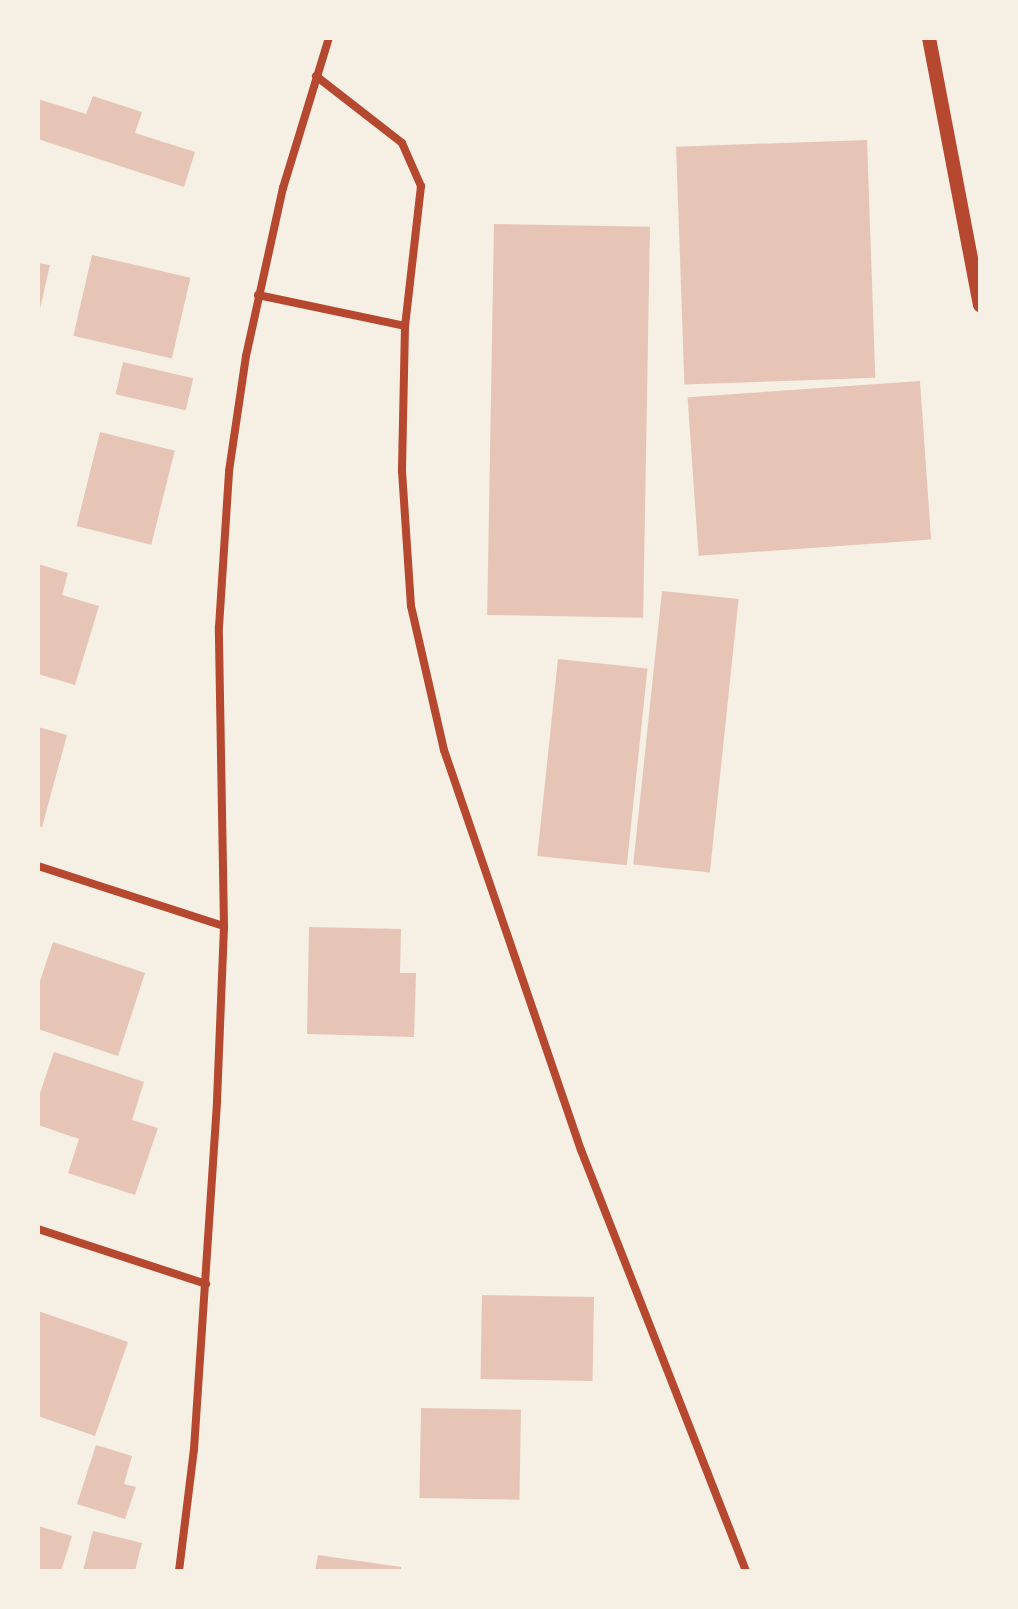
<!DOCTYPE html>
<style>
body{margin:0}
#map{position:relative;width:1018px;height:1609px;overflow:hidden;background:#f6efe4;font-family:"DejaVu Sans",sans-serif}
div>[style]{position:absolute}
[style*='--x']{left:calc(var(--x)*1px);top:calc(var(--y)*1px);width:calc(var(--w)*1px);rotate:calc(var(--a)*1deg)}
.building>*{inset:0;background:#e6c5b7;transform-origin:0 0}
.minor>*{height:8px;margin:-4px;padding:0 4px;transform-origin:4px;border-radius:4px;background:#b5482f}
.tertiary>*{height:14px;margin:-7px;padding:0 7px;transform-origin:7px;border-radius:7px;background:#b5482f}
span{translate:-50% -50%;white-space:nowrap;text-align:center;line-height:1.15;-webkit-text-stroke:8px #f6efe4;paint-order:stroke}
.frame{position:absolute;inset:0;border:40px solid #f6efe4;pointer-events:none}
</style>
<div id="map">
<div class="building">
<div style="clip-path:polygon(93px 96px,142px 112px,135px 133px,195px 152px,184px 187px,38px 139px,38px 99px,86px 114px)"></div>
<div style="left:867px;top:140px;width:238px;height:191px;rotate:88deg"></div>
<div style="left:494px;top:224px;width:156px;height:391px;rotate:1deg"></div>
<div style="left:92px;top:255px;width:101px;height:83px;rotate:13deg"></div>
<div style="clip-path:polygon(38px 263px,50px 265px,39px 313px,38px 313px)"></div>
<div style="left:123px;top:362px;width:72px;height:33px;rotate:13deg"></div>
<div style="left:920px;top:381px;width:159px;height:233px;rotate:86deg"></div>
<div style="left:100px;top:432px;width:77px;height:97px;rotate:14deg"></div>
<div style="clip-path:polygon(38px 564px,68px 573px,62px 595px,99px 606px,75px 685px,38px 674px)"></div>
<div style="left:662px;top:591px;width:77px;height:275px;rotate:6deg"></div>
<div style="left:558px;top:659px;width:90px;height:198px;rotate:6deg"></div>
<div style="clip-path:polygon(38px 727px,67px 735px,42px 827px,38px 826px)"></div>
<div style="clip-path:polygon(309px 927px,401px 929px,400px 973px,416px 973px,414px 1037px,307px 1034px)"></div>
<div style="clip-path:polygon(53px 942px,145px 973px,118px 1056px,38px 1029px,38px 987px)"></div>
<div style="clip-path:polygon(54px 1052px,144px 1082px,132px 1120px,158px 1128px,135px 1195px,68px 1173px,79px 1139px,38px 1125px,38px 1099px)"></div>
<div style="left:482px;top:1295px;width:112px;height:84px;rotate:1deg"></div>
<div style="clip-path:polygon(38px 1311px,128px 1342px,95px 1436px,38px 1416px)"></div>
<div style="left:421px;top:1408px;width:100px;height:90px;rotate:1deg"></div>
<div style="clip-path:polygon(96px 1445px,132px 1456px,124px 1484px,136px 1487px,125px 1519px,77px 1504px)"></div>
<div style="clip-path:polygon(38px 1526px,72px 1536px,61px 1571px,38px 1571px)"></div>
<div style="clip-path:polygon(93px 1531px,142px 1543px,135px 1571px,83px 1571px)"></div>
<div style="clip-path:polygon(318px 1555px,401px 1567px,401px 1571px,315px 1571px)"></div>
</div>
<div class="minor">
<div style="--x:316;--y:76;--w:109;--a:37.9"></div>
<div style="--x:402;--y:143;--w:47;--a:66.2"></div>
<div style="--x:421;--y:186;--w:141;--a:96.5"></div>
<div style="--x:405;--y:326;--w:145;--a:91.2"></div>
<div style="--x:402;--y:471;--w:135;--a:86.2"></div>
<div style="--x:411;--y:606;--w:148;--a:77.1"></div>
<div style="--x:444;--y:750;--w:423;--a:71.1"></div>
<div style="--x:581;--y:1150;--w:452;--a:68.6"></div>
<div style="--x:258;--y:295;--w:150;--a:11.9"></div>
<div style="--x:38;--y:866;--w:195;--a:17.9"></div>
<div style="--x:38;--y:1229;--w:177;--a:18.1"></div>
<div style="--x:179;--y:1571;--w:123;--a:-83"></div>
<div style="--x:194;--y:1449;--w:349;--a:-86.2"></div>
<div style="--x:217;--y:1101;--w:175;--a:-87.7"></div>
<div style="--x:224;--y:926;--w:299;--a:-91"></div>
<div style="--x:219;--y:627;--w:156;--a:-86.3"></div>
<div style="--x:229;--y:471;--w:116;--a:-81.6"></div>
<div style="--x:246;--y:356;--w:172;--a:-77.6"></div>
<div style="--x:283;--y:188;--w:157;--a:-73"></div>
</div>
<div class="tertiary">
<div style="--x:929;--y:38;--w:272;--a:79.2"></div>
</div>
<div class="frame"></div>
</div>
